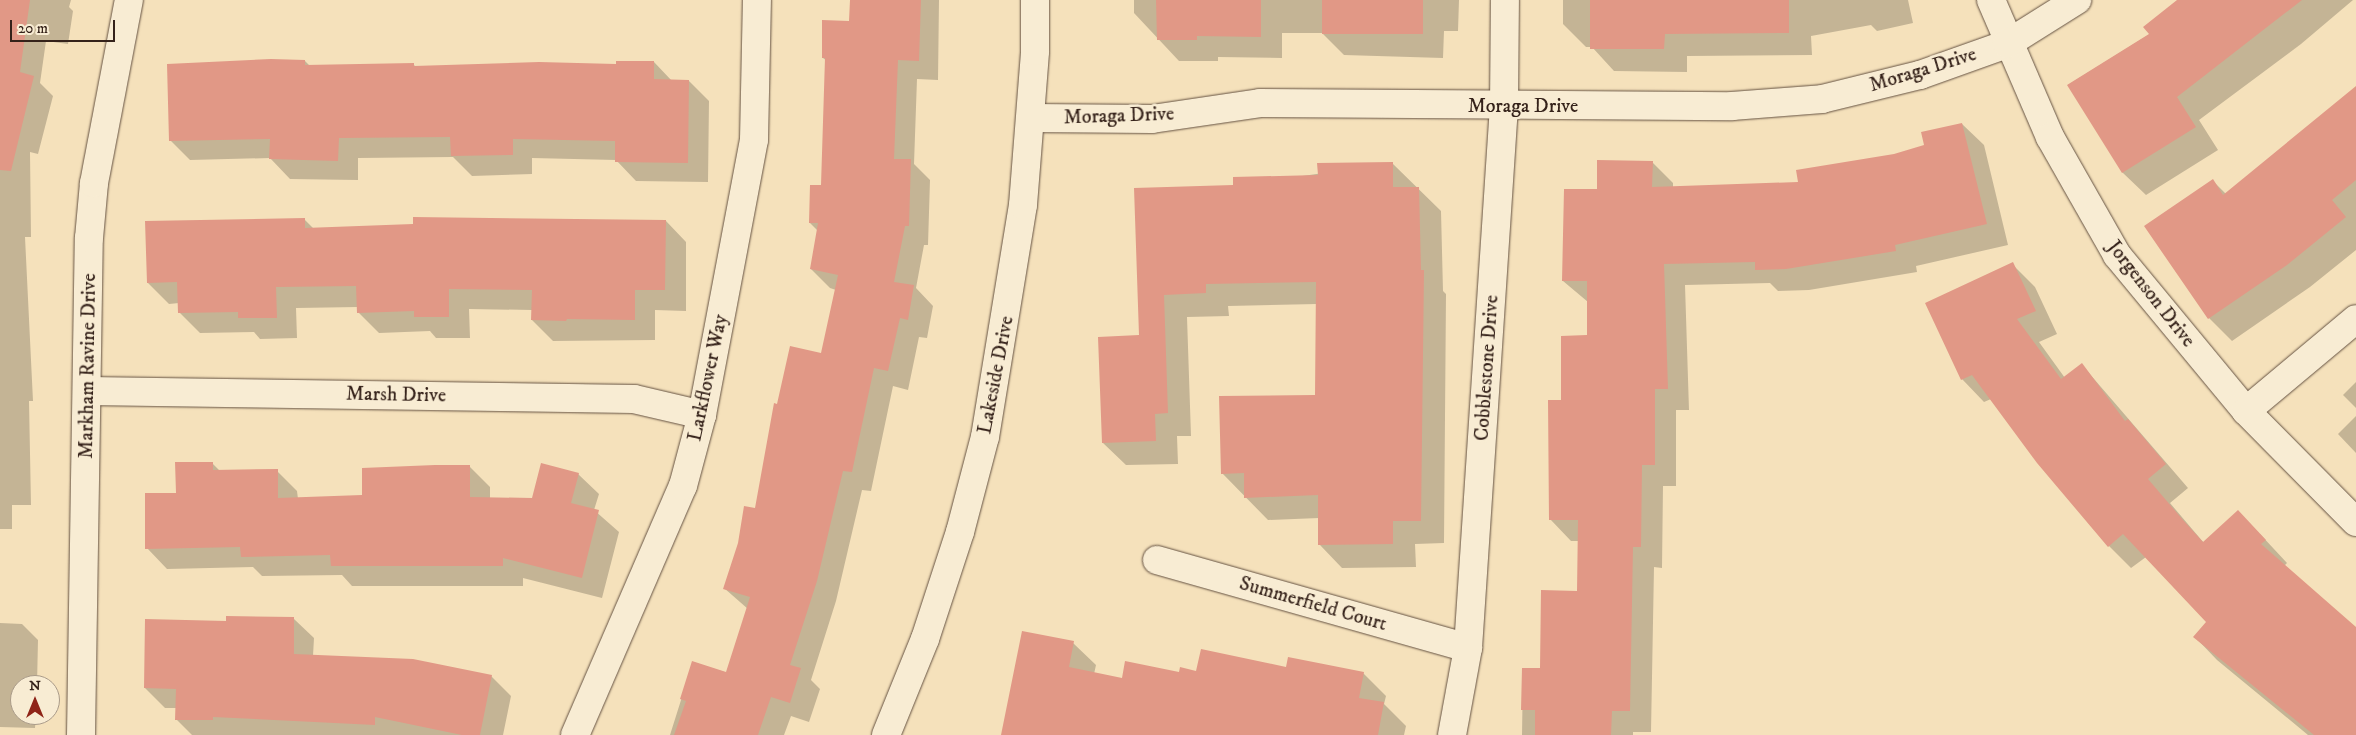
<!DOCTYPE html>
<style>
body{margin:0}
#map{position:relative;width:2356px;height:735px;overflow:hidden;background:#f5e1bb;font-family:"IM FELL DW Pica",serif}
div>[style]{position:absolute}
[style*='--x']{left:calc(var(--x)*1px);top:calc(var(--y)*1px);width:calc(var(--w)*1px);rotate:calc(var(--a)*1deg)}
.shadow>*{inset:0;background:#0003}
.building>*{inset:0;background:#e19886;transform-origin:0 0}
.roads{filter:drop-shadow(0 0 1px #655242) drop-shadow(0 0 1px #655242)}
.minor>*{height:28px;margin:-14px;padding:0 14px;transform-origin:14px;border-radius:14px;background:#f8ecd3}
.tertiary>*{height:28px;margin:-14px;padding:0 14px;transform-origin:14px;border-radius:14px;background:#f8ecd3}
span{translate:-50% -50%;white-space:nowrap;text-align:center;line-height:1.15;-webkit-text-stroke:5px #f8ecd3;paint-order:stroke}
.street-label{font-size:20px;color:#35221a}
.north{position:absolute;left:10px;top:675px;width:50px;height:50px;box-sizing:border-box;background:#f8ecd3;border:1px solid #aa9b89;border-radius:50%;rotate:0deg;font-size:14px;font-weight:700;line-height:20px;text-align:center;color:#35221a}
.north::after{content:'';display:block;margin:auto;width:18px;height:22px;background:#8f2418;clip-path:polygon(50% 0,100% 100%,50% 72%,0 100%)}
.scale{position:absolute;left:10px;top:20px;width:105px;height:22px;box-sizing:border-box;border:2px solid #35221a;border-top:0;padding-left:6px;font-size:15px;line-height:18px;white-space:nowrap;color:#35221a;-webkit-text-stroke:4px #f8ecd3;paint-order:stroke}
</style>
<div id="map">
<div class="shadow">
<div style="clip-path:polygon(0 0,71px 0,69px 7px,73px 11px,68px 44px,46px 41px,40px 83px,53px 96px,38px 154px,30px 152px,31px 237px,25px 237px,33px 401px,29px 401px,31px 505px,12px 505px,12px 529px,0 529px)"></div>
<div style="clip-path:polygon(851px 0,939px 0,938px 80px,917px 79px,914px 164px,930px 180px,928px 245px,924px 245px,916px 288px,933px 306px,927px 338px,919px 337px,908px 390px,893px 386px,871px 491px,862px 490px,836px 601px,811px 680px,820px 689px,809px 722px,791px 716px,784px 735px,670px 735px,693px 662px,727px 673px,748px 609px,724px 588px,756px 510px,778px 405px,822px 354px,836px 290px,830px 288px,811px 269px,818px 231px,810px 223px,822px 186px,827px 61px,823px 58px,851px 22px)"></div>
<div style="clip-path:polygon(1134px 0,1459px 0,1458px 31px,1444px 31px,1443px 58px,1344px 55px,1322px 33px,1282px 33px,1282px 58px,1218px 57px,1218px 61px,1179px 61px,1134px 13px)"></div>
<div style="clip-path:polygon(1563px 0,1908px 0,1913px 23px,1877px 31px,1871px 25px,1811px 36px,1812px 55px,1687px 56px,1687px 72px,1614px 71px,1592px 47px,1586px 47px,1563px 24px)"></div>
<div style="clip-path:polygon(2180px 0,2353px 0,2301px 44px,2199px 120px,2218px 150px,2146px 195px,2123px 173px,2068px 85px,2150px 34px)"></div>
<div style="clip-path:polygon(305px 61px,310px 66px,413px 64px,416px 67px,617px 66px,654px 62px,672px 81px,689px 81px,709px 101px,708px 182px,636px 181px,616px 160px,532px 158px,532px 174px,472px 176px,453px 157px,358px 158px,358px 180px,290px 179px,270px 158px,190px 160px,170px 140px)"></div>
<div style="clip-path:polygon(2356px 87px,2356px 250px,2310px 287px,2232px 341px,2209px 318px,2213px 181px,2226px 194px)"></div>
<div style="clip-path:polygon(1962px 124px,1984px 145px,2008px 245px,1916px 266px,1917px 272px,1809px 290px,1778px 291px,1770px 283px,1685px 285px,1689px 410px,1676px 410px,1676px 486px,1663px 486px,1662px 568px,1654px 567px,1651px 732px,1633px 732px,1633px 735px,1522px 735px,1523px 670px,1541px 670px,1578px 592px,1579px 541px,1571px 541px,1550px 519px,1562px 401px,1588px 337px,1588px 302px,1563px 281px,1598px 190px,1652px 162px,1673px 183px,1673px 188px,1799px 184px,1926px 146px)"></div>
<div style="clip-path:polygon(1392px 163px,1441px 211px,1443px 291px,1446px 294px,1444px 543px,1415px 544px,1416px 567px,1342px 568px,1320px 545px,1319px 518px,1268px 520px,1222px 473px,1316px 396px,1317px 304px,1228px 306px,1229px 316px,1187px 317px,1191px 436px,1177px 436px,1178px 464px,1126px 465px,1103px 443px,1140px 336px,1135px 189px,1234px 186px)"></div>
<div style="clip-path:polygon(304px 219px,314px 229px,666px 221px,686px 242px,686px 311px,655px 310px,655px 340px,553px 341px,532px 320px,532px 310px,469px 309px,470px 338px,436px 338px,430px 331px,379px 333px,358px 312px,358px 307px,296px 308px,297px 338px,260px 339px,254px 332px,200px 333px,179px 312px,179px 303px,169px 304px,148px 283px)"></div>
<div style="clip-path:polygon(2012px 264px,2035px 287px,2057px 334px,2039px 342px,2065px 378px,2082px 365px,2188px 488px,2170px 503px,2204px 543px,2260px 534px,2287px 563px,2284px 566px,2356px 630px,2356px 735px,2308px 735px,2217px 660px,2195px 637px,2207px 622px,2146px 557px,2131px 568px,2109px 546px,1991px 399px,1984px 402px,1962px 379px)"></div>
<div style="clip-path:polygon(2356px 382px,2356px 408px,2343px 395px)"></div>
<div style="clip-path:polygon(2356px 416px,2356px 453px,2338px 434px)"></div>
<div style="clip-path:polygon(212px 463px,221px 472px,277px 471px,297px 491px,298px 499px,363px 496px,470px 467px,490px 487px,490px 499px,533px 499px,578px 474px,599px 494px,594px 510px,619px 532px,602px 598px,523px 578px,523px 586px,352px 586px,342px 575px,262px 576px,253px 567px,167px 569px,147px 548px,177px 494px)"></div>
<div style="clip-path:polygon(294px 619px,314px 638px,313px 656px,491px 676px,511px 696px,503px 735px,192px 735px,176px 719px,177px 708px,165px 708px,145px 688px,227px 622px)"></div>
<div style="clip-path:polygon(0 623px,22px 624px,38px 640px,37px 685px,20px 685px,20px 715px,36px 715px,35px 728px,0 727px)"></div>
<div style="clip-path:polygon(1073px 643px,1096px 665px,1094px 674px,1123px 680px,1197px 672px,1287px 669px,1363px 673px,1386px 696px,1384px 704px,1406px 726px,1404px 735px,1002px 735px)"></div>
</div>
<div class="building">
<div style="clip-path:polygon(0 0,30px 0,20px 72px,34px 76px,11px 171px,0 170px)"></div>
<div style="clip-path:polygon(850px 0,921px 0,919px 61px,898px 60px,894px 159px,911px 159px,909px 226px,905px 226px,894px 282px,914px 285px,908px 320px,900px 318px,888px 371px,874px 368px,852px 472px,843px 471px,817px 581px,790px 665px,801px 668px,790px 703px,771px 697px,758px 735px,674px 735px,686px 701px,680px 699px,692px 661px,726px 672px,750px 597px,723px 589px,738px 543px,744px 506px,755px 508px,774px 403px,777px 404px,790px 346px,821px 353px,838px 275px,810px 269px,818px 223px,809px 223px,810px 185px,821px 185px,825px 58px,822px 58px,822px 20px,849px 21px)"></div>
<div style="clip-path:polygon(1156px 0,1261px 0,1261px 37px,1197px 36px,1197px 40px,1157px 40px)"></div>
<div style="left:1322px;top:0;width:101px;height:34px"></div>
<div style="clip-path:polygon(1590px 0,1789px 0,1789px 33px,1665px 34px,1664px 49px,1590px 49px)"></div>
<div style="clip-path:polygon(2177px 0,2302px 0,2177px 97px,2196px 127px,2122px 173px,2067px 85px,2149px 34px,2143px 27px)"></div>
<div style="clip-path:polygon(271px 59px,305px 60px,305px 65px,414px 63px,414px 66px,539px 62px,616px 64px,616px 61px,654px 61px,654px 79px,689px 80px,688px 163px,615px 162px,615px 141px,513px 139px,513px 155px,451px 156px,450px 137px,339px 138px,338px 161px,269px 159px,270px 139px,169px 141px,167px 64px)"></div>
<div style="clip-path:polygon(2356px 86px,2356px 180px,2332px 200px,2346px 217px,2287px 265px,2208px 319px,2144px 226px,2213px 179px,2223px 195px)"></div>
<div style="clip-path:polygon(1962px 123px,1987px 224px,1895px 245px,1896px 251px,1786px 269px,1755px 270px,1755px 262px,1664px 264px,1668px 389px,1655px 389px,1655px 465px,1642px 465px,1641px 547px,1633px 547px,1630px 711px,1612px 711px,1611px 735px,1535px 735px,1535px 710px,1521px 710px,1522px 668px,1540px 668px,1541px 590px,1577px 591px,1578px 520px,1549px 520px,1548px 400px,1561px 400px,1561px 336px,1587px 335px,1587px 281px,1562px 281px,1564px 189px,1597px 189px,1597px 160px,1653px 161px,1652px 187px,1798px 182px,1796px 170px,1894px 154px,1924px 145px,1921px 132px)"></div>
<div style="clip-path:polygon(1393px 162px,1393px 187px,1419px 187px,1421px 270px,1424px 270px,1421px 521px,1393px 521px,1393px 544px,1318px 545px,1318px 495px,1244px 498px,1244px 473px,1221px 474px,1219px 396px,1315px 395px,1316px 282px,1206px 284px,1206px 293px,1164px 295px,1168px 413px,1155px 414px,1156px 441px,1102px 443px,1098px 337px,1139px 335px,1134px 188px,1233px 185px,1233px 177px,1318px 175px,1317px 163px)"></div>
<div style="clip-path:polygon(413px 217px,666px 220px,665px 290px,635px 290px,635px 320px,567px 319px,566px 321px,531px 320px,532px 290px,449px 289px,449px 317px,414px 317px,414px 311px,357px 313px,356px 286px,276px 287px,277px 318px,238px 318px,238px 312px,178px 313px,177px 282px,147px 283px,145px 221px,305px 218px,305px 228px,413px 224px)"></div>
<div style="clip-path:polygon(2013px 262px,2036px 311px,2017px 319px,2061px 379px,2082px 363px,2125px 421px,2128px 419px,2166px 464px,2148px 479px,2183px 520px,2203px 542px,2238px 510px,2266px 540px,2261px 544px,2356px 627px,2356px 735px,2314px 735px,2193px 637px,2206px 622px,2123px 534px,2108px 547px,2037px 463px,1972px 375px,1961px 380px,1925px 303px)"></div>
<div style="clip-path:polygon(175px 462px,213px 462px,213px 470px,278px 469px,278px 498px,362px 495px,362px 468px,435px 465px,470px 465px,470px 497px,532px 498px,541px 463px,579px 473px,571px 503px,599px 510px,582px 578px,503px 558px,503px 566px,331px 566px,330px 555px,241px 557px,240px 547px,145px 549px,145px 493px,176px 493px)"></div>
<div style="clip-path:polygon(226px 616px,294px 617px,294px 654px,413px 659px,492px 675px,480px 735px,462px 735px,375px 717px,375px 725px,213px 717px,213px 720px,175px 720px,176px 689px,144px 688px,145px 619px,226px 621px)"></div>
<div style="clip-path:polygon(1022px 631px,1074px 641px,1069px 667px,1122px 678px,1125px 661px,1179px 672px,1180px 667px,1196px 671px,1201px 649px,1286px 667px,1288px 657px,1364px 672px,1359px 698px,1384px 702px,1378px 735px,1001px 735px)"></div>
</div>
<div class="roads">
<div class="minor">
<div style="--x:1991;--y:0;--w:149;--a:66.7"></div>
<div style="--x:2050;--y:137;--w:136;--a:60.4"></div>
<div style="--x:2117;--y:255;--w:202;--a:50.4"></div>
<div style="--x:2246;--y:411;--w:156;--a:45.3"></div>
<div style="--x:1031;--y:118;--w:121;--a:0.5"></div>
<div style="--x:1152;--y:119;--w:109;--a:-8.4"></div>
<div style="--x:1260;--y:103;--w:472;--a:0.4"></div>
<div style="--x:1732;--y:106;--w:90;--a:-4.4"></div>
<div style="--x:1822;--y:99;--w:101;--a:-13.8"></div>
<div style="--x:1920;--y:75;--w:92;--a:-19.6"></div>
<div style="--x:2007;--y:44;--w:83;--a:-32.2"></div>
<div style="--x:88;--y:391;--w:546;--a:0.84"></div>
<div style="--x:634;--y:399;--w:70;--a:13.2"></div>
<div style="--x:2246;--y:411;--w:143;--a:-39.9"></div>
<div style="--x:1157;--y:560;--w:323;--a:15.8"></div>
<div style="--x:81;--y:735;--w:497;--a:-89.1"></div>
<div style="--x:89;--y:238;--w:55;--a:-84.8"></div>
<div style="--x:94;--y:183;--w:186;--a:-79.2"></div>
<div style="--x:575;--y:735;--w:271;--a:-66.6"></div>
<div style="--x:683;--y:486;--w:73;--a:-75"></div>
<div style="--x:702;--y:415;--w:280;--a:-79.3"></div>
<div style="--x:754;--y:140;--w:140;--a:-88.8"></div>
<div style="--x:1452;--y:735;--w:88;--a:-79.6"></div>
<div style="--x:1468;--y:648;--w:543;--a:-86.2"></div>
<div style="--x:1504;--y:106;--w:106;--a:-89.5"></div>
</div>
<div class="tertiary">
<div style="--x:886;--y:735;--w:104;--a:-67.9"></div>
<div style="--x:925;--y:639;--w:113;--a:-71.9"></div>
<div style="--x:960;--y:532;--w:98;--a:-75.3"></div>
<div style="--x:985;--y:437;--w:235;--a:-80.7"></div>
<div style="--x:1023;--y:205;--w:154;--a:-85.5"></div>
<div style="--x:1035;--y:51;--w:51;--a:-90"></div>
</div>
</div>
<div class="street-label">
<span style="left:1923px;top:70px;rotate:-17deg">Moraga Drive</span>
<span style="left:1523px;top:106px">Moraga Drive</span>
<span style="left:1119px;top:116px;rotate:-2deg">Moraga Drive</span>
<span style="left:2151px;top:294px;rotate:52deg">Jorgenson Drive</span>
<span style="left:88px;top:366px;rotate:-89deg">Markham Ravine Drive</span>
<span style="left:1487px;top:368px;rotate:-86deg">Cobblestone Drive</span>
<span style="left:996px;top:375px;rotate:-79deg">Lakeside Drive</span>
<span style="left:708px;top:378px;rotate:-78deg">Larkflower Way</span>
<span style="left:396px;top:395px;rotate:1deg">Marsh Drive</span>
<span style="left:1313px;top:604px;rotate:16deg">Summerfield Court</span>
</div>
<div class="north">N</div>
<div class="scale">20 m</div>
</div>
